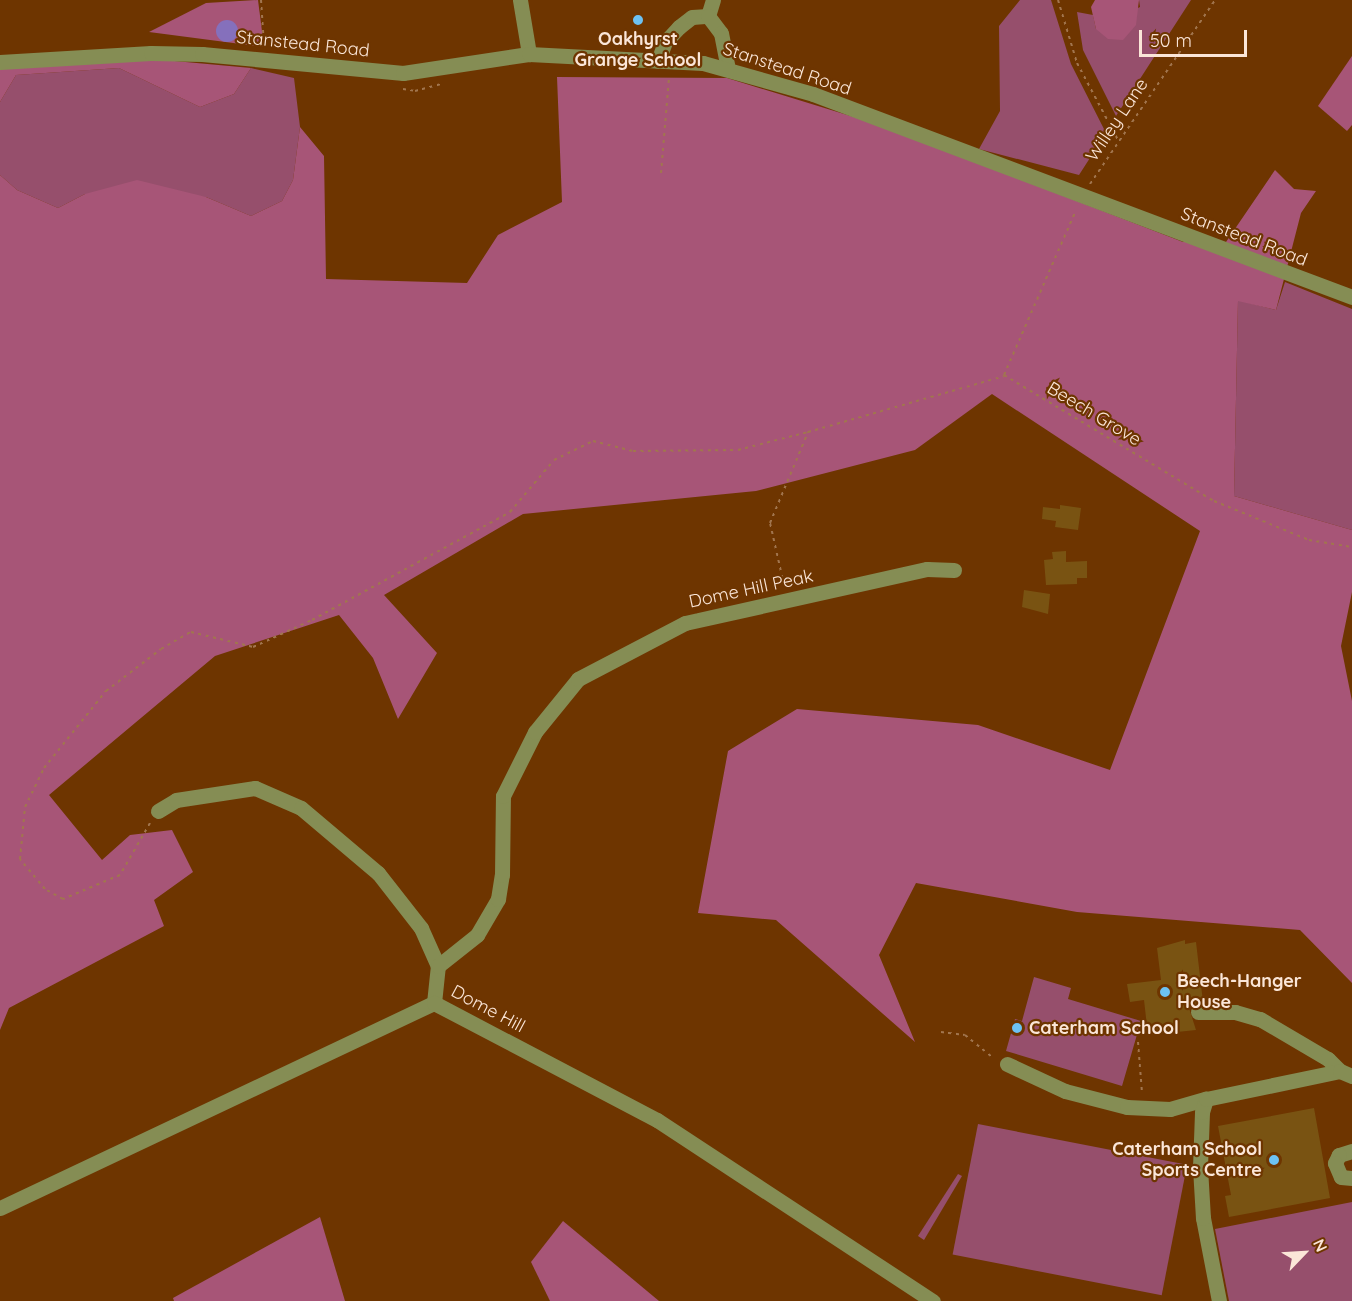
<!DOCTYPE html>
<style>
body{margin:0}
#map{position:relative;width:1352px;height:1301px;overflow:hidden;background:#6e3500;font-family:Quicksand,sans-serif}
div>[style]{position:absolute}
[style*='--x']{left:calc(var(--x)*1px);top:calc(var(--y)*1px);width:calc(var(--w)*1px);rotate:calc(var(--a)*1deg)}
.green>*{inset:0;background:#964f6c;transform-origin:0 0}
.forest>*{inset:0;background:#a75577}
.water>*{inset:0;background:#8570bc}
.round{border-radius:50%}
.building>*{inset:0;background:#795312}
.path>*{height:2px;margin-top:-1px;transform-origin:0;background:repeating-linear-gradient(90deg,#a1754e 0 3px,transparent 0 7.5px)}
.minor>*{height:15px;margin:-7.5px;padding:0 7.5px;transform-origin:7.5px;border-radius:7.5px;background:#858d54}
.dots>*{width:16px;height:16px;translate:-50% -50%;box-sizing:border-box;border:3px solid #6e3500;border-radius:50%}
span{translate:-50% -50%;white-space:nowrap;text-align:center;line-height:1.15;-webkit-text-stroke:4.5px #6e3500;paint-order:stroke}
.poi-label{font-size:18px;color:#fbe6d8;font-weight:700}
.left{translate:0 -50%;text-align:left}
.right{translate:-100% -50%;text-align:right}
.street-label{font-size:18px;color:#fbe6d8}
.north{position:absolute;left:1274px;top:1223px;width:60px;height:60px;-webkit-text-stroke:4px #6e3500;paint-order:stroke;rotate:65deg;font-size:16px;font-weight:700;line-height:24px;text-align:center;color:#fbe6d8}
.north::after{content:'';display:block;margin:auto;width:21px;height:27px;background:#fbe6d8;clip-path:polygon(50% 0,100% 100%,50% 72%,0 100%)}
.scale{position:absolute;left:1139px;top:30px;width:108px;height:27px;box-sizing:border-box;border:3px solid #fbe6d8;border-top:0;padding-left:8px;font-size:18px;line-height:21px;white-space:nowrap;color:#fbe6d8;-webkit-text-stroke:4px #6e3500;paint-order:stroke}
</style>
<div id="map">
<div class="green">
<div style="clip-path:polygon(1020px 0,1051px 0,1071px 64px,1106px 133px,1079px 175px,979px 149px,1000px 111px,999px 26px)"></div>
<div style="clip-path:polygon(1139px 0,1191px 0,1116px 116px,1083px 50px,1077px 12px,1093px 15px,1096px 29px,1140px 7px)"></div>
<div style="clip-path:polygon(119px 68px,200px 107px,234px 94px,251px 68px,294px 78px,300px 127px,293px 180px,282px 201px,251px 216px,206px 197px,85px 194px,58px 208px,17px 190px,0 175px,0 102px,16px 75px)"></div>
<div style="clip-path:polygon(1285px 282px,1352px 309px,1352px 530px,1234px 496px,1238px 300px,1276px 310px)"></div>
<div style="clip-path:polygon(1034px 977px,1071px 988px,1068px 999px,1141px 1021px,1122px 1086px,1006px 1051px,1015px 1019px,1022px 1021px)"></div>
<div style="left:978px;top:1124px;width:213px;height:133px;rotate:11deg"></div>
<div style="clip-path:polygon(958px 1174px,962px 1176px,924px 1240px,918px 1236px)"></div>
<div style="clip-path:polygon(1352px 1202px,1352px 1301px,1229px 1301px,1215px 1229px)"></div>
</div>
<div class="forest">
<div style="clip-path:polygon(258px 0,264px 47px,149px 32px,206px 3px)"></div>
<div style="clip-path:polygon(1095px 0,1139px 0,1136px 25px,1123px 40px,1108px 39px,1096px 29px,1091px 7px)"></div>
<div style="clip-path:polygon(1352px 56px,1352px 125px,1347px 131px,1318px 106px)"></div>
<div style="clip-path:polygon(131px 57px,251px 68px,234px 94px,200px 107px,119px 68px,16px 75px,0 102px,0 69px)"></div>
<div style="clip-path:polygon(557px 77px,727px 78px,883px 126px,1183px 242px,1226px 242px,1275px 170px,1294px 189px,1316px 191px,1301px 213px,1276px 310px,1238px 301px,1234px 496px,1352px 530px,1352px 592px,1341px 646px,1352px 701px,1352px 983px,1300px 930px,1077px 912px,916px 883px,879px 955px,915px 1042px,776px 920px,698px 913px,728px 751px,797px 709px,978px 725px,1110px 770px,1200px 531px,992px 394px,915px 450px,756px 491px,523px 514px,384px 595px,437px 653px,398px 719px,373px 658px,339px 615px,215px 656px,49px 795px,102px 860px,130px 835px,172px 830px,193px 872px,154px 900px,164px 926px,9px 1008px,0 1030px,0 175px,17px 190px,58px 208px,85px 194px,137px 180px,206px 197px,251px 216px,282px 201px,293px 180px,300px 127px,324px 156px,326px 279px,467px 283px,498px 235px,562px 202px)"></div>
<div style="clip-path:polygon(320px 1217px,345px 1301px,174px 1301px,173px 1298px)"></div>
<div style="clip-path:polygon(563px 1221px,659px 1301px,550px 1301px,531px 1262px)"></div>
</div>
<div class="water">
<div class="round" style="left:216px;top:20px;width:22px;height:22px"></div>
</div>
<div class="building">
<div style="clip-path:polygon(1060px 505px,1081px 508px,1078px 530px,1055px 527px,1056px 521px,1042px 519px,1043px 507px,1060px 509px)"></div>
<div style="clip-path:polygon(1066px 551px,1066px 562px,1087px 561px,1087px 578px,1077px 578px,1077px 584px,1046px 585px,1044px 560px,1053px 559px,1052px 552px)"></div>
<div style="clip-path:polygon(1024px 590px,1050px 594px,1048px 614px,1022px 607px)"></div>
<div style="clip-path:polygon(1185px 940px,1185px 944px,1196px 942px,1203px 1002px,1189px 1008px,1196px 1030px,1148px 1035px,1144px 1000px,1130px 1002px,1127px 984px,1161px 980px,1157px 948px)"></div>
<div style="clip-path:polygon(1314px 1108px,1330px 1198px,1229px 1217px,1225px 1196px,1231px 1195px,1218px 1126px)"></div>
</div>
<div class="path">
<div style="--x:261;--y:0;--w:45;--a:86.2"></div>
<div style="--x:1058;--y:0;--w:66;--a:73.2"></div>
<div style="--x:1077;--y:63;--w:89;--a:62"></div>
<div style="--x:403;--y:89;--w:12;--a:9"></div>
<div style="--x:415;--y:91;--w:27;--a:-15"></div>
<div style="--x:661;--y:173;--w:96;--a:-85.2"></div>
<div style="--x:1090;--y:184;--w:222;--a:-55.8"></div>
<div style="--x:1004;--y:375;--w:180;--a:-66.4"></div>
<div style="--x:1004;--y:375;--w:245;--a:31"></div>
<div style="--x:1214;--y:501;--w:103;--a:22.3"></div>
<div style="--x:1309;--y:540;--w:44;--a:9.2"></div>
<div style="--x:784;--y:585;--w:64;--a:-102.7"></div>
<div style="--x:770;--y:523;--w:99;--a:-67.3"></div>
<div style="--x:808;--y:432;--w:204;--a:-15.9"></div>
<div style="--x:150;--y:823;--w:60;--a:120"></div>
<div style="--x:120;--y:875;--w:62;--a:157.2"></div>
<div style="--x:63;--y:899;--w:21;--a:-151"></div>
<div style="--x:45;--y:889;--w:39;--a:-130"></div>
<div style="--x:20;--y:859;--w:52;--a:-84.5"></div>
<div style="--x:25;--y:807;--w:43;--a:-64"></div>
<div style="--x:44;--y:768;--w:99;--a:-51.2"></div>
<div style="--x:106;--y:691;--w:69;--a:-37.4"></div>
<div style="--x:161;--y:649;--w:34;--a:-30"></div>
<div style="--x:191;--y:632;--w:64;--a:13.6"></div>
<div style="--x:253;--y:647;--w:65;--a:-24.6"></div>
<div style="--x:312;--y:620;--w:226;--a:-28.6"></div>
<div style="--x:510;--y:512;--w:68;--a:-49.8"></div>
<div style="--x:554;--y:460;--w:43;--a:-26"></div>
<div style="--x:593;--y:441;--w:41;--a:14"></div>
<div style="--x:633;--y:451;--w:105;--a:-0.5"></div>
<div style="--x:738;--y:450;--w:72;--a:-14.4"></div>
<div style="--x:941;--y:1032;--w:24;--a:7"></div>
<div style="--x:965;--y:1035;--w:36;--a:39"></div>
<div style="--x:1138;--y:1042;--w:51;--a:85.5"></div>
</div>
<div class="minor">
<div style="--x:520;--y:0;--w:55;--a:80.5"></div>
<div style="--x:708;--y:16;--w:17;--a:-73"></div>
<div style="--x:658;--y:61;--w:20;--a:-70"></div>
<div style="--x:665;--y:42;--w:21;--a:-47"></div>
<div style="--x:679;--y:27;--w:16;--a:-38"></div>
<div style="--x:692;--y:17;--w:16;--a:-4"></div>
<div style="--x:708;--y:16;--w:21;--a:53"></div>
<div style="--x:721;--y:33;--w:36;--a:79"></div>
<div style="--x:0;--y:62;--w:151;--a:-3.4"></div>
<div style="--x:151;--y:53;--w:51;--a:1.1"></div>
<div style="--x:202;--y:54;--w:202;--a:5.4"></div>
<div style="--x:403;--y:73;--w:127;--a:-8.6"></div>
<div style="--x:529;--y:54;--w:174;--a:3"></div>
<div style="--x:703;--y:63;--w:114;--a:15.7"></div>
<div style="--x:813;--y:94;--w:576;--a:20.64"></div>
<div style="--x:158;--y:811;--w:21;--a:-31"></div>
<div style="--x:176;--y:800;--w:80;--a:-8.6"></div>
<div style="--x:255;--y:788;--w:50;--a:23.5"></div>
<div style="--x:301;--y:808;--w:101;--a:40.2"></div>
<div style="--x:378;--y:873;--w:70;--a:52"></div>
<div style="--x:421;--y:928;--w:42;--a:65.9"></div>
<div style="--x:434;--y:1003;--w:37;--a:-84"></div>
<div style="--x:438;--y:966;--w:50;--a:-38.5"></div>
<div style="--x:477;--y:935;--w:42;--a:-59.7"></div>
<div style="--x:498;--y:899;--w:24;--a:-81"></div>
<div style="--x:502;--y:875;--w:79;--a:-89.3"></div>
<div style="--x:503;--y:796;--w:72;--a:-63.4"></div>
<div style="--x:535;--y:732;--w:68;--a:-50.9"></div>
<div style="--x:578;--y:679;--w:121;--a:-27.6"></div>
<div style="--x:685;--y:623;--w:248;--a:-12.6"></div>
<div style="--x:927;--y:569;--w:27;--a:2"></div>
<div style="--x:1198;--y:1012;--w:37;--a:0"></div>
<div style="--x:1235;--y:1012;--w:26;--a:16"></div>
<div style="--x:1260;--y:1019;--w:79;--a:30.5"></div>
<div style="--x:1328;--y:1059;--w:17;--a:45"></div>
<div style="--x:1007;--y:1064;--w:64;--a:25"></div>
<div style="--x:1065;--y:1091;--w:64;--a:14.5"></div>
<div style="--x:1127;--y:1107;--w:43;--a:2.7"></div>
<div style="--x:1170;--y:1109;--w:37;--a:-16"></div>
<div style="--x:1352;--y:1151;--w:14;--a:163"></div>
<div style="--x:1339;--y:1155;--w:9;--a:117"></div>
<div style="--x:1335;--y:1163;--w:15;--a:67"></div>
<div style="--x:1341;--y:1177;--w:11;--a:5"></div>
<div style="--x:0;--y:1208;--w:480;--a:-25.3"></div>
<div style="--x:434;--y:1003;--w:252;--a:27.7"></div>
<div style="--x:657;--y:1120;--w:330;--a:33.3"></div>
<div style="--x:1219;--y:1301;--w:85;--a:-100.9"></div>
<div style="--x:1203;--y:1218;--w:51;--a:-93.4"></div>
<div style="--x:1200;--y:1167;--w:55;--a:-87.9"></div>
<div style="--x:1202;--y:1112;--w:14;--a:-73"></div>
<div style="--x:1206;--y:1099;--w:137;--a:-11.8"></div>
<div style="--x:1340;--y:1071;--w:13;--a:23"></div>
</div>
<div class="dots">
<div style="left:638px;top:20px;background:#6dc2f3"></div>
<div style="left:1165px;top:992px;background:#6dc2f3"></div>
<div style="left:1017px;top:1028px;background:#6dc2f3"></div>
<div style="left:1274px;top:1160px;background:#6dc2f3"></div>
</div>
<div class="poi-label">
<span style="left:638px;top:50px">Oakhyrst<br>Grange School</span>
<span class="left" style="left:1177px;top:992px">Beech-Hanger<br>House</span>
<span class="left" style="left:1029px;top:1028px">Caterham School</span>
<span class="right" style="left:1262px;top:1160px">Caterham School<br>Sports Centre</span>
</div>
<div class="street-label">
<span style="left:303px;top:44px;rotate:6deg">Stanstead Road</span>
<span style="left:787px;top:69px;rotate:18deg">Stanstead Road</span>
<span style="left:1117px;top:120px;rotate:-56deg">Willey Lane</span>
<span style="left:1244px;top:237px;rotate:21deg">Stanstead Road</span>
<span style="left:1094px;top:414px;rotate:31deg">Beech Grove</span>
<span style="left:751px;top:589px;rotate:-12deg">Dome Hill Peak</span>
<span style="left:488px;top:1009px;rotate:28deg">Dome Hill</span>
</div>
<div class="north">N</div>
<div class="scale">50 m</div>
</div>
